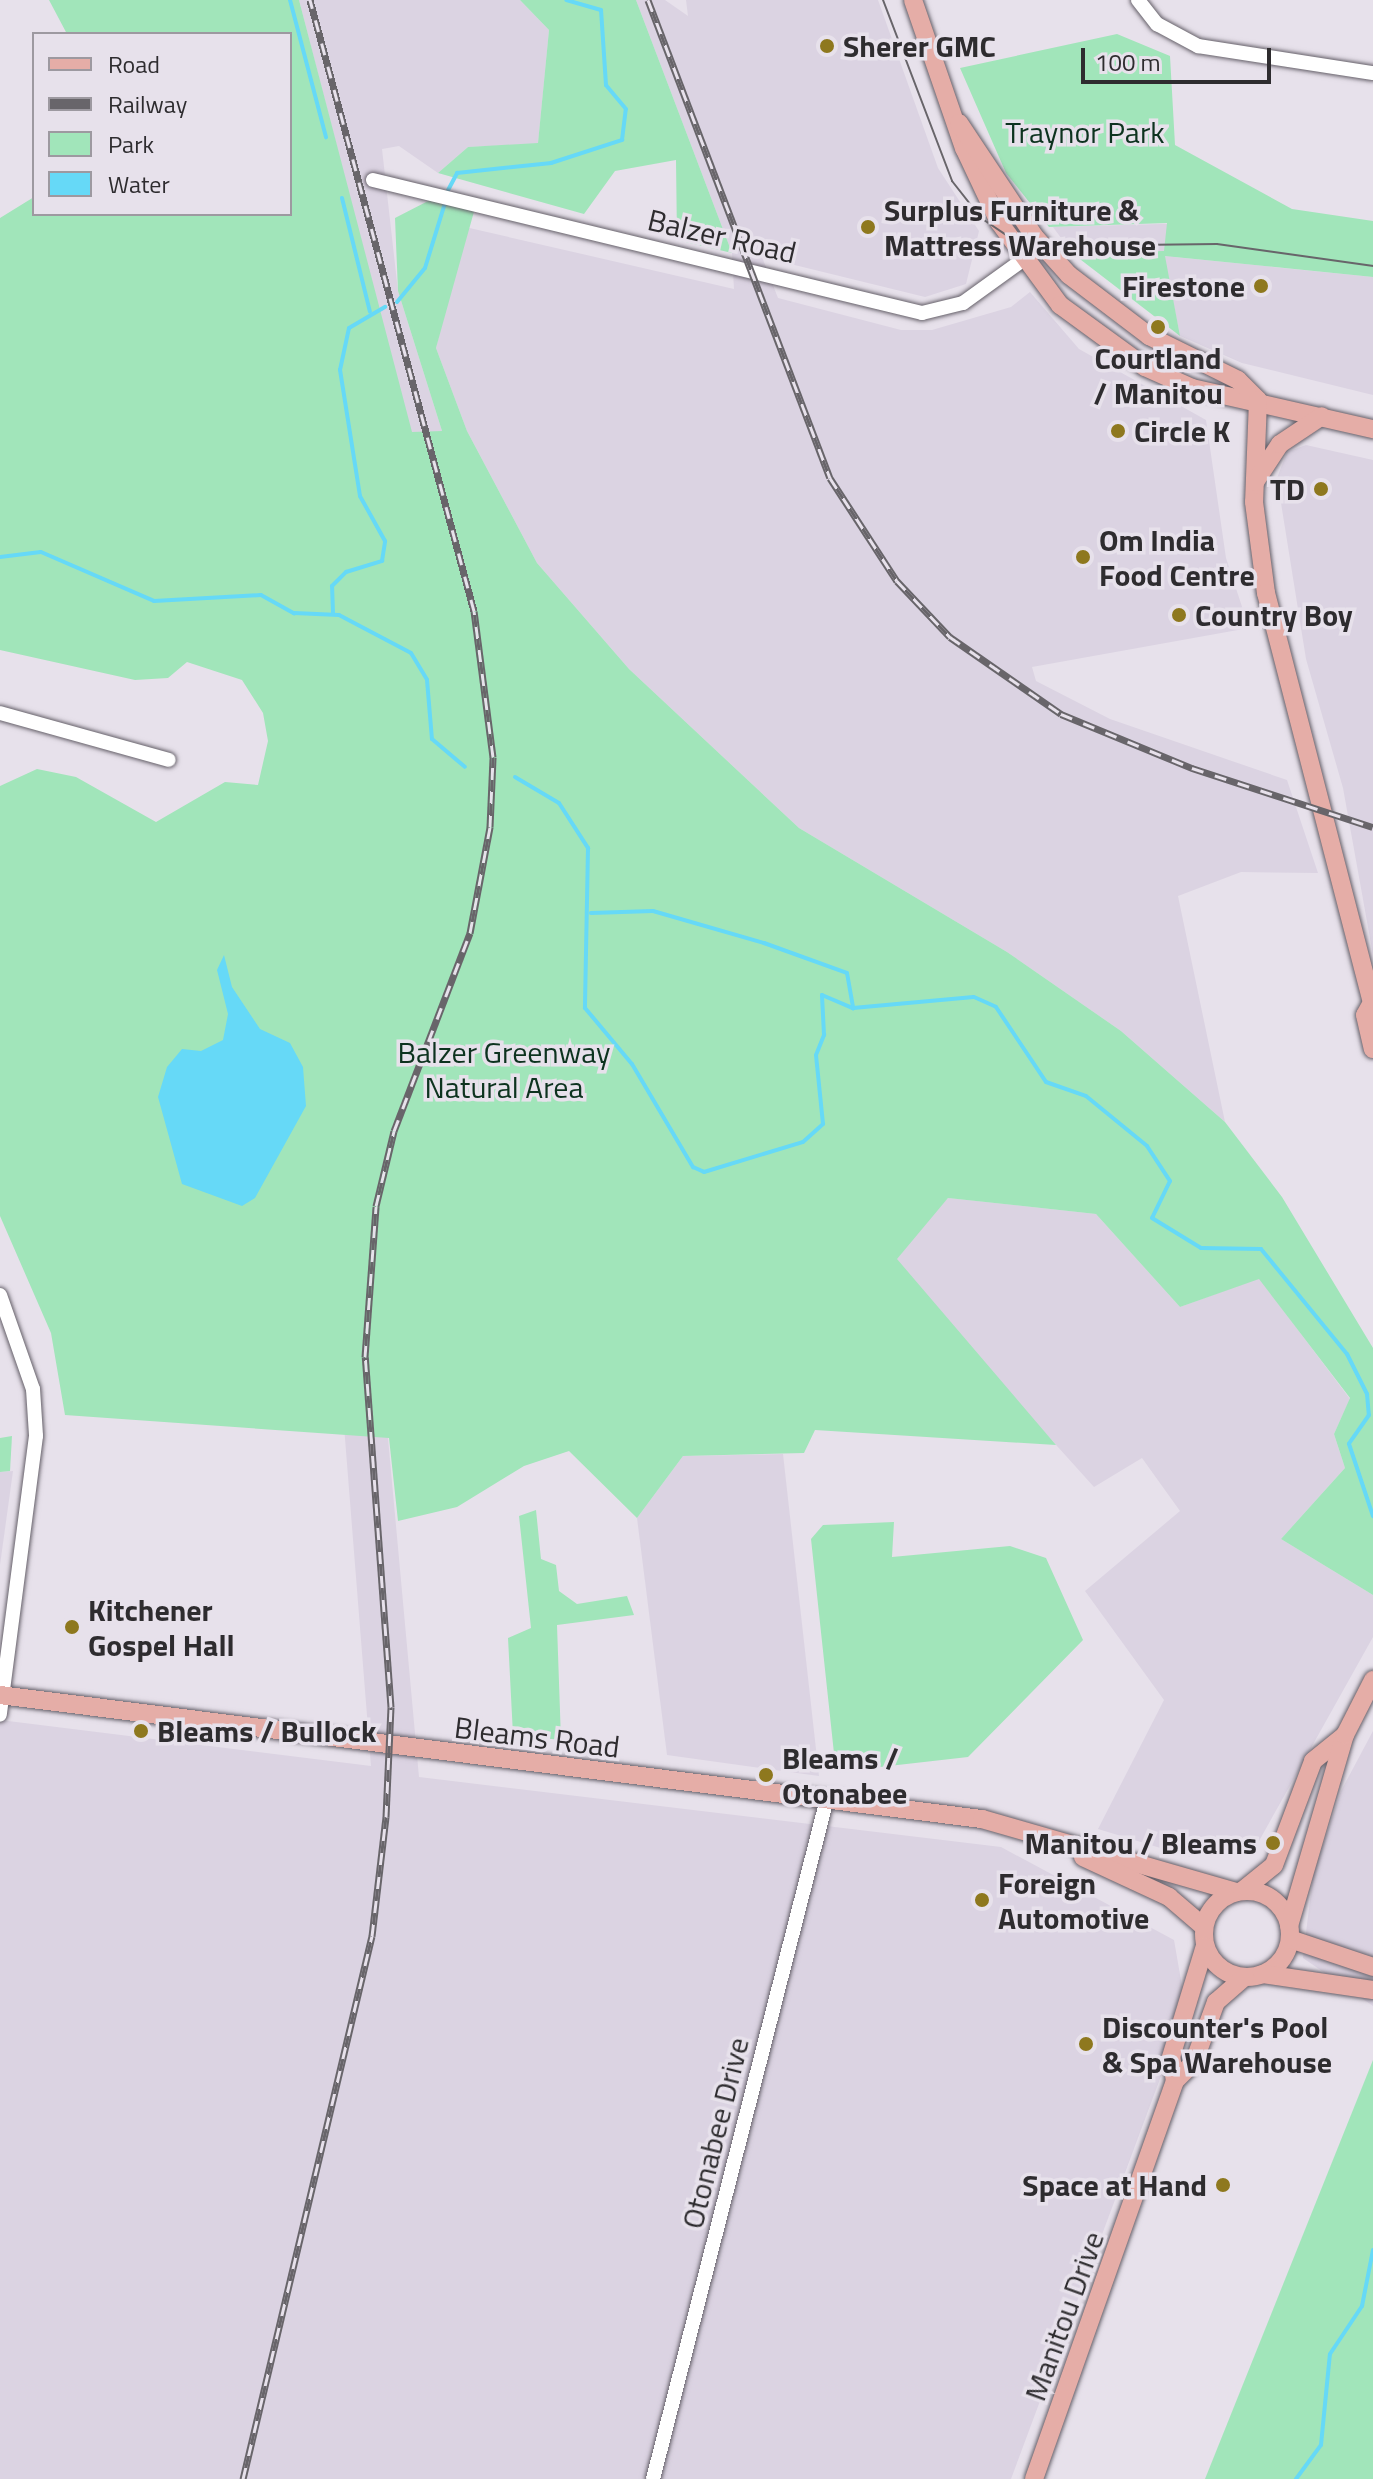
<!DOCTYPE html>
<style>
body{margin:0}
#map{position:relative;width:1373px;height:2479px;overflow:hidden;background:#e7e1eb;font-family:"Titillium Web",sans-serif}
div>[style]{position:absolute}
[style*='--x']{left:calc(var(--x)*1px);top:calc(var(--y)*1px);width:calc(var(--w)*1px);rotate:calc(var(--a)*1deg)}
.built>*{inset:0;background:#dbd3e2}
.green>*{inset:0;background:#a1e5ba}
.water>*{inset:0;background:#66d9f7}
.stream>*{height:4px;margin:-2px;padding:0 2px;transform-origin:2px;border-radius:2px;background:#66d9f7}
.roads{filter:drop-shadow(0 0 2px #656069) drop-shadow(0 0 2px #656069)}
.minor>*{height:14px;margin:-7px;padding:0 7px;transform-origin:7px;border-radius:7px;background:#fff}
.major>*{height:18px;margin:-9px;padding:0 9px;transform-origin:9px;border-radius:9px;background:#e5ada7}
.major>.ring{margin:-9px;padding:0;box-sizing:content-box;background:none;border:18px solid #e5ada7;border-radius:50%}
.tram>*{height:2px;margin:-1px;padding:0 1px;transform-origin:1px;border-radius:1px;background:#68656a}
.rail>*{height:7px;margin-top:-3.5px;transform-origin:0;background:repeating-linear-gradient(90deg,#e7e1eb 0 12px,#68656a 0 24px);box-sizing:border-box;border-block:2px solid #68656a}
.dots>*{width:22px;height:22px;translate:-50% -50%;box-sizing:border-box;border:4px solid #e7e1eb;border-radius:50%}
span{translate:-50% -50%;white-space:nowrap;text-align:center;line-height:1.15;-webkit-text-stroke:7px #e7e1eb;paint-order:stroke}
.poi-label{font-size:30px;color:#2e2c2f;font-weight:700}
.left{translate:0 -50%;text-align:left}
.right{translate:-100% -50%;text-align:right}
.park-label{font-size:30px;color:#0d331f}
.street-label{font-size:30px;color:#2e2c2f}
.legend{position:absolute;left:32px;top:32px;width:260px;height:184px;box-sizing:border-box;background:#e7e1eb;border:2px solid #9d99a0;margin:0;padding:10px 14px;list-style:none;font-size:24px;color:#2e2c2f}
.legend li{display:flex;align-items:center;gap:16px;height:40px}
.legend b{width:40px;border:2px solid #9d99a0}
.scale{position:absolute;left:1081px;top:48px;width:190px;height:36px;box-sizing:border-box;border:4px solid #2e2c2f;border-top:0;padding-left:10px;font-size:24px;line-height:28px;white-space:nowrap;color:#2e2c2f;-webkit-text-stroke:6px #e7e1eb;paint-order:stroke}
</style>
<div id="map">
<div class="built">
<div style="clip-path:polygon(299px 0,520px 0,549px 30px,538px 144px,468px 147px,438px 173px,399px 146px,382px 149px,398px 291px,453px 466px,379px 1340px,419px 1777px,1001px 1847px,1174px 1940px,1186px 2009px,1011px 2479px,0 2479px,0 1720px,371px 1766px,339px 1363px,394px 368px)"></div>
<div style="clip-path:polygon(636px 0,665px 0,688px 16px,686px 0,878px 0,938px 168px,979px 231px,966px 284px,925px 297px,762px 257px,778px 298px,901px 330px,932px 330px,1011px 307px,1030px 292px,1079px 349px,1206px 420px,1226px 558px,1249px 628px,1032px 667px,1036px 681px,1110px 719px,1287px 780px,1318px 873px,1241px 872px,1178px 896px,1225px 1122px,1121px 1031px,1007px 952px,799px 828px,629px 669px,537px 563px,467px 431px,436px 348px,465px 227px,734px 289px,732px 253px)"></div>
<div style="clip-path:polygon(1196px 223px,1285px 261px,1072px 253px,1053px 227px)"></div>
<div style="clip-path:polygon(1164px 256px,1373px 277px,1373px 395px,1242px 363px,1180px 336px)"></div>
<div style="clip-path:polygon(1306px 445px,1373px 460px,1373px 955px,1343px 788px,1306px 659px,1277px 478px,1287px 452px)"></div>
<div style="clip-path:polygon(948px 1198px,1096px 1214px,1180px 1307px,1259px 1278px,1350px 1399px,1334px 1434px,1345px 1468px,1281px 1539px,1373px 1595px,1373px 1637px,1259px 1841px,1190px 1857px,1098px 1829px,1164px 1700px,1085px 1591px,1180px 1511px,1142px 1458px,1094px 1487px,929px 1304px,894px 1256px)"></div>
<div style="clip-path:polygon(783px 1454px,819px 1776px,667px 1755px,637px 1518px,683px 1456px)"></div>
<div style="clip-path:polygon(13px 1471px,0 1565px,0 1472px)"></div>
<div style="clip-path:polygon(1373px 1731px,1373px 2006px,1303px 1958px,1313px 1875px,1341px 1791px)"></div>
</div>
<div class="green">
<div style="clip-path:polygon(49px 0,299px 0,412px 432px,442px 431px,398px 291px,395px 218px,430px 200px,475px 208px,436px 348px,467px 431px,537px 563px,629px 669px,799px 828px,1007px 952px,1121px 1031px,1225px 1122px,1282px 1197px,1373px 1348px,1373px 1595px,1281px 1539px,1345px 1468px,1334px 1434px,1350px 1398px,1259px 1279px,1180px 1307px,1096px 1214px,948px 1198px,897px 1259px,1056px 1445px,815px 1430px,804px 1453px,683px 1456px,637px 1518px,569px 1451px,524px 1466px,457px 1507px,398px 1521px,389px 1438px,65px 1415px,51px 1333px,0 1216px,0 786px,37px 769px,76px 777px,156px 822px,225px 782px,258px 785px,268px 741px,263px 713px,242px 680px,187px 662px,168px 678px,135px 680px,0 650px,0 218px,34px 197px,34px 214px,290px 214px,290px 34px,67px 34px)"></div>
<div style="clip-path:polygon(520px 0,636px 0,732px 253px,677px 240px,676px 160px,615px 171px,584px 214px,438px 173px,468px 147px,538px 143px,549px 30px)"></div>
<div style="clip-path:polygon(1117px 34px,1170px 56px,1175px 145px,1292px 209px,1373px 221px,1373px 277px,1165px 256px,1180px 336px,1072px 253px,1164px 251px,1167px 223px,1049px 227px,1006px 173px,960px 68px)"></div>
<div style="clip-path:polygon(12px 1436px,10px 1471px,0 1472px,0 1438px)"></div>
<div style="clip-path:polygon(536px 1510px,541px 1559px,556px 1565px,559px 1591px,577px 1604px,627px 1596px,634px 1615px,557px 1625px,561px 1740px,513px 1735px,508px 1638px,531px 1628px,519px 1516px)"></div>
<div style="clip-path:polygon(894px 1522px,892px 1557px,1010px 1546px,1046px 1558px,1083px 1640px,968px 1757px,836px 1772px,811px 1539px,823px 1525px)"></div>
<div style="clip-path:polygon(1373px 2060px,1373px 2479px,1205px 2479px)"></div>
</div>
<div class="water">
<div style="clip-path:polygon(224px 955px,232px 987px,260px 1029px,290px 1043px,303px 1067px,306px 1106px,255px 1198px,242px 1206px,182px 1184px,158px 1097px,167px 1067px,182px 1049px,201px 1051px,223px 1040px,228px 1014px,217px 970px)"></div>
</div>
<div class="stream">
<div style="--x:290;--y:0;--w:142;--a:75.3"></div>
<div style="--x:446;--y:194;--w:24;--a:-62"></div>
<div style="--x:457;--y:173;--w:95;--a:-6.1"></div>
<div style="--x:551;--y:163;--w:75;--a:-17.9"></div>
<div style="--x:622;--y:140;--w:31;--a:-83"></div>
<div style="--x:626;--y:109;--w:31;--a:-130"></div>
<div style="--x:606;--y:85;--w:75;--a:-93.8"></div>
<div style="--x:601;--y:10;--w:36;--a:-164"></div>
<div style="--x:342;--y:198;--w:117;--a:76.2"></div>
<div style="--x:397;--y:302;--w:44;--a:-50.5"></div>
<div style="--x:425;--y:268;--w:68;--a:-72.9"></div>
<div style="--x:0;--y:557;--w:41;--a:-7"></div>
<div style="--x:41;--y:552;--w:123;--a:23.4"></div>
<div style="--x:154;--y:601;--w:107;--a:-3.2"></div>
<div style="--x:261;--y:595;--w:38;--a:29"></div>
<div style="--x:294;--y:613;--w:45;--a:2.5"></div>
<div style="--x:339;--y:615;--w:81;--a:27.8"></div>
<div style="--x:411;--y:653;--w:31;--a:59"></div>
<div style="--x:427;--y:680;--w:59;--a:85.2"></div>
<div style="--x:432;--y:739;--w:43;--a:40.3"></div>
<div style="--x:333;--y:613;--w:27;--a:-92"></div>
<div style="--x:332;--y:586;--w:20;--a:-45"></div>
<div style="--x:346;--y:572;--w:38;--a:-17"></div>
<div style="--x:382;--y:561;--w:20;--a:-81"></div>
<div style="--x:385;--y:541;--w:51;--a:-119.1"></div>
<div style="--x:360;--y:496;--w:128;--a:-99"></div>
<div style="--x:340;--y:370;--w:43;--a:-77.9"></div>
<div style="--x:349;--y:328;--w:42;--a:-30.3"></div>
<div style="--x:515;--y:777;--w:51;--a:30.6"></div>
<div style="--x:559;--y:803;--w:54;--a:57.2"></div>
<div style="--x:588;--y:848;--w:160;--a:91.1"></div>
<div style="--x:585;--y:1008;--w:73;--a:50"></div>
<div style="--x:632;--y:1064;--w:120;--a:59.4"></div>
<div style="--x:693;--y:1167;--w:12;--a:24"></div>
<div style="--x:704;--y:1172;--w:103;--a:-16.9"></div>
<div style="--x:803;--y:1142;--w:27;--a:-42"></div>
<div style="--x:823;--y:1124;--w:69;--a:-95.8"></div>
<div style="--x:816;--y:1055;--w:22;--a:-68"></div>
<div style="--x:824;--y:1035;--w:40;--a:-92.9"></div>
<div style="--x:822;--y:995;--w:34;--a:23"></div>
<div style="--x:853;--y:1008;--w:121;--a:-5.2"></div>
<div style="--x:974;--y:997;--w:24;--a:24"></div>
<div style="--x:996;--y:1007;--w:90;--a:56.3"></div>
<div style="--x:1046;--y:1082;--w:42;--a:19.3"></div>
<div style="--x:1086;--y:1096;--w:79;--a:39.3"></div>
<div style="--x:1147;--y:1146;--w:42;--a:56.7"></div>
<div style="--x:1170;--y:1181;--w:41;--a:115.9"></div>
<div style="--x:1152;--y:1218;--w:57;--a:31.5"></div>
<div style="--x:1201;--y:1248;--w:60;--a:1"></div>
<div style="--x:1261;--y:1249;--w:136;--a:50.7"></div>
<div style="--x:1347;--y:1354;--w:45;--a:63.4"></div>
<div style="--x:1367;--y:1394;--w:21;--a:85"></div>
<div style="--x:1369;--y:1415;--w:35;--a:125"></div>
<div style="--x:1349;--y:1444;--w:76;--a:71.6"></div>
<div style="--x:591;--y:913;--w:62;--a:-1.8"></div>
<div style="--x:653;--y:911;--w:116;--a:16.1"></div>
<div style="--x:764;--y:943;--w:88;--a:19.9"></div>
<div style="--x:847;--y:973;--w:36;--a:80"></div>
<div style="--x:1296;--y:2479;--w:42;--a:-53.7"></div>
<div style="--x:1321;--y:2445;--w:91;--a:-84.4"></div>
<div style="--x:1330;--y:2354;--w:58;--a:-56.3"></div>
<div style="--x:1362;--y:2306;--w:57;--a:-78.9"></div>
</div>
<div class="roads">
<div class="minor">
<div style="--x:1138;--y:0;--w:31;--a:52"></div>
<div style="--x:1157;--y:24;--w:47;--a:28.2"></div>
<div style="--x:1198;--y:46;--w:177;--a:8.8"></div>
<div style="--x:373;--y:180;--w:565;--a:13.62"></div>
<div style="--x:922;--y:313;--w:42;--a:-13.7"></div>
<div style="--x:963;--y:303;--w:97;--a:-35.8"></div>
<div style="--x:0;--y:713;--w:175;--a:15.5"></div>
<div style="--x:0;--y:1295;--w:100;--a:70.7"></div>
<div style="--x:33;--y:1389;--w:47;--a:86.3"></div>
<div style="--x:36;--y:1436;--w:281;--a:97.4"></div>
<div style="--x:653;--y:2479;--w:702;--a:-75.65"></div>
</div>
<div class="major">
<div style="--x:913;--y:0;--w:157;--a:71"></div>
<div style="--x:964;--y:148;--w:82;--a:64.7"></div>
<div style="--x:999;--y:222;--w:103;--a:53.7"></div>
<div style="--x:1060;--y:305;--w:105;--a:36.1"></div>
<div style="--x:1145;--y:367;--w:51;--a:24.1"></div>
<div style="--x:1192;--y:388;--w:186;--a:12.8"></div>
<div style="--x:959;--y:123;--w:136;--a:56.4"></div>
<div style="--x:1034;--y:236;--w:52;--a:48.1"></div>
<div style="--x:1069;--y:275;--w:101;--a:37.3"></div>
<div style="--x:1149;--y:336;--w:99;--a:26.3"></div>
<div style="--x:1238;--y:380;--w:28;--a:45"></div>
<div style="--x:1258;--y:400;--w:102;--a:92.2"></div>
<div style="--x:1254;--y:502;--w:92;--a:82.5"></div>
<div style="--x:1266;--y:593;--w:429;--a:75.5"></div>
<div style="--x:1255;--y:482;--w:45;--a:-56.7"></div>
<div style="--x:1280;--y:444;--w:50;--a:-33.7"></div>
<div style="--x:1370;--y:1006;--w:10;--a:119"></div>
<div style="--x:1365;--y:1015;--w:35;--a:77"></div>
<div style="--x:0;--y:1695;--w:990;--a:7.2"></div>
<div style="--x:982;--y:1819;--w:265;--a:16"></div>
<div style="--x:1083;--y:1857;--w:95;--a:24.9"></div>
<div style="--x:1169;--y:1897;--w:46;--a:40.6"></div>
<div class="ring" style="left:1204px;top:1891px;width:68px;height:68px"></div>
<div style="--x:1242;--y:1891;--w:41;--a:-39.1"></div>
<div style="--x:1274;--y:1865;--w:111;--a:-69.4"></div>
<div style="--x:1313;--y:1761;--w:41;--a:-39.1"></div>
<div style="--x:1289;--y:1926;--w:199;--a:-73.7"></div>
<div style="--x:1345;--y:1735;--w:62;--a:-63"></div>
<div style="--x:1290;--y:1939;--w:88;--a:18.6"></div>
<div style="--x:1263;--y:1974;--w:111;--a:8.3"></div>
<div style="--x:1175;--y:2081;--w:27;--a:-45"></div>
<div style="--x:1194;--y:2062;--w:64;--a:-69.9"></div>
<div style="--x:1216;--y:2002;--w:38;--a:-41"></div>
<div style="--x:1034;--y:2479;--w:422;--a:-70.5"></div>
<div style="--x:1175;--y:2081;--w:24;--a:-99"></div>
<div style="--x:1171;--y:2057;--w:116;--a:-73"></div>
</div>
</div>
<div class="tram">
<div style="--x:883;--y:0;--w:194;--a:69.1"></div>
<div style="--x:952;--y:181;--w:47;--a:51.9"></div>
<div style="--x:981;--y:218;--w:36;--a:34"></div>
<div style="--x:1011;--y:238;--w:43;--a:10.8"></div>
<div style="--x:1053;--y:246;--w:164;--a:-0.7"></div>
<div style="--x:1217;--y:244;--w:158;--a:8"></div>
</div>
<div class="rail">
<div style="--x:648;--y:0;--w:511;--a:69.16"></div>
<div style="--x:830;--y:478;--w:123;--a:57"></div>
<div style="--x:897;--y:581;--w:77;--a:46.6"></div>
<div style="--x:950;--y:637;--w:135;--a:34.7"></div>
<div style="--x:1061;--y:714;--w:142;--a:22.4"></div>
<div style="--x:1192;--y:768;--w:190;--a:18.1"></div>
<div style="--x:243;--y:2479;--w:558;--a:-76.64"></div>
<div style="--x:372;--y:1936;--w:120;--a:-83.3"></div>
<div style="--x:386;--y:1817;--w:110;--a:-87.4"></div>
<div style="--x:391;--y:1707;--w:351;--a:-94.2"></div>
<div style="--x:365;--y:1357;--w:151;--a:-85.8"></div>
<div style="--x:376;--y:1206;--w:77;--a:-76.5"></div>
<div style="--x:394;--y:1131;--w:212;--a:-69"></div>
<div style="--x:470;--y:933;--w:108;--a:-79.3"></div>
<div style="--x:490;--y:827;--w:70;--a:-87.5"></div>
<div style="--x:493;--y:757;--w:147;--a:-97.4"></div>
<div style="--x:474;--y:611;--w:633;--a:-105.02"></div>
</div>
<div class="dots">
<div style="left:827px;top:46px;background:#8e781e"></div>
<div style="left:868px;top:227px;background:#8e781e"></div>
<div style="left:1261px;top:286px;background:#8e781e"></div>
<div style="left:1158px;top:327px;background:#8e781e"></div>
<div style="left:1118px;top:431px;background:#8e781e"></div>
<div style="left:1321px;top:489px;background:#8e781e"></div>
<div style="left:1083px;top:557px;background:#8e781e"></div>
<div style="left:1179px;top:615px;background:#8e781e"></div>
<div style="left:72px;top:1627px;background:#8e781e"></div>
<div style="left:141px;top:1731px;background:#8e781e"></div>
<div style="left:766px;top:1775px;background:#8e781e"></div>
<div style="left:1273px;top:1843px;background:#8e781e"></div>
<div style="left:982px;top:1900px;background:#8e781e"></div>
<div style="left:1086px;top:2044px;background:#8e781e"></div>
<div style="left:1223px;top:2185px;background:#8e781e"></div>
</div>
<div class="poi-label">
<span class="left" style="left:843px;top:46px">Sherer GMC</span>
<span class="left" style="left:884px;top:227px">Surplus Furniture &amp;<br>Mattress Warehouse</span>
<span class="right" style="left:1245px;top:286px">Firestone</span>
<span style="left:1158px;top:375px">Courtland<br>/ Manitou</span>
<span class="left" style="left:1134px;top:431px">Circle K</span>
<span class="right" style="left:1305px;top:489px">TD</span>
<span class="left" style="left:1099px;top:557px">Om India<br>Food Centre</span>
<span class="left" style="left:1195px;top:615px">Country Boy</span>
<span class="left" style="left:88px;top:1627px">Kitchener<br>Gospel Hall</span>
<span class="left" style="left:157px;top:1731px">Bleams / Bullock</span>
<span class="left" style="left:782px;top:1775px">Bleams /<br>Otonabee</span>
<span class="right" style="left:1257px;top:1843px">Manitou / Bleams</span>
<span class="left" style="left:998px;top:1900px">Foreign<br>Automotive</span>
<span class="left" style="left:1102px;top:2044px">Discounter's Pool<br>&amp; Spa Warehouse</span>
<span class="right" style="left:1207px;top:2185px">Space at Hand</span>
</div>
<div class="park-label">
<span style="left:1085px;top:132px">Traynor Park</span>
<span style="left:504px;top:1069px">Balzer Greenway<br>Natural Area</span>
</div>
<div class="street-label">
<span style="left:722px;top:236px;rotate:13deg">Balzer Road</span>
<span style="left:537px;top:1737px;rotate:7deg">Bleams Road</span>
<span style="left:715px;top:2133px;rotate:-76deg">Otonabee Drive</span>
<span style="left:1064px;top:2316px;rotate:-70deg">Manitou Drive</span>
</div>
<ul class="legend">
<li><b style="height:10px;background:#e5ada7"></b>Road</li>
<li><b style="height:10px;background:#68656a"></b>Railway</li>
<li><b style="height:22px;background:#a1e5ba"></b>Park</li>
<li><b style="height:22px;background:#66d9f7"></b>Water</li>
</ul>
<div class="scale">100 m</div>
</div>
